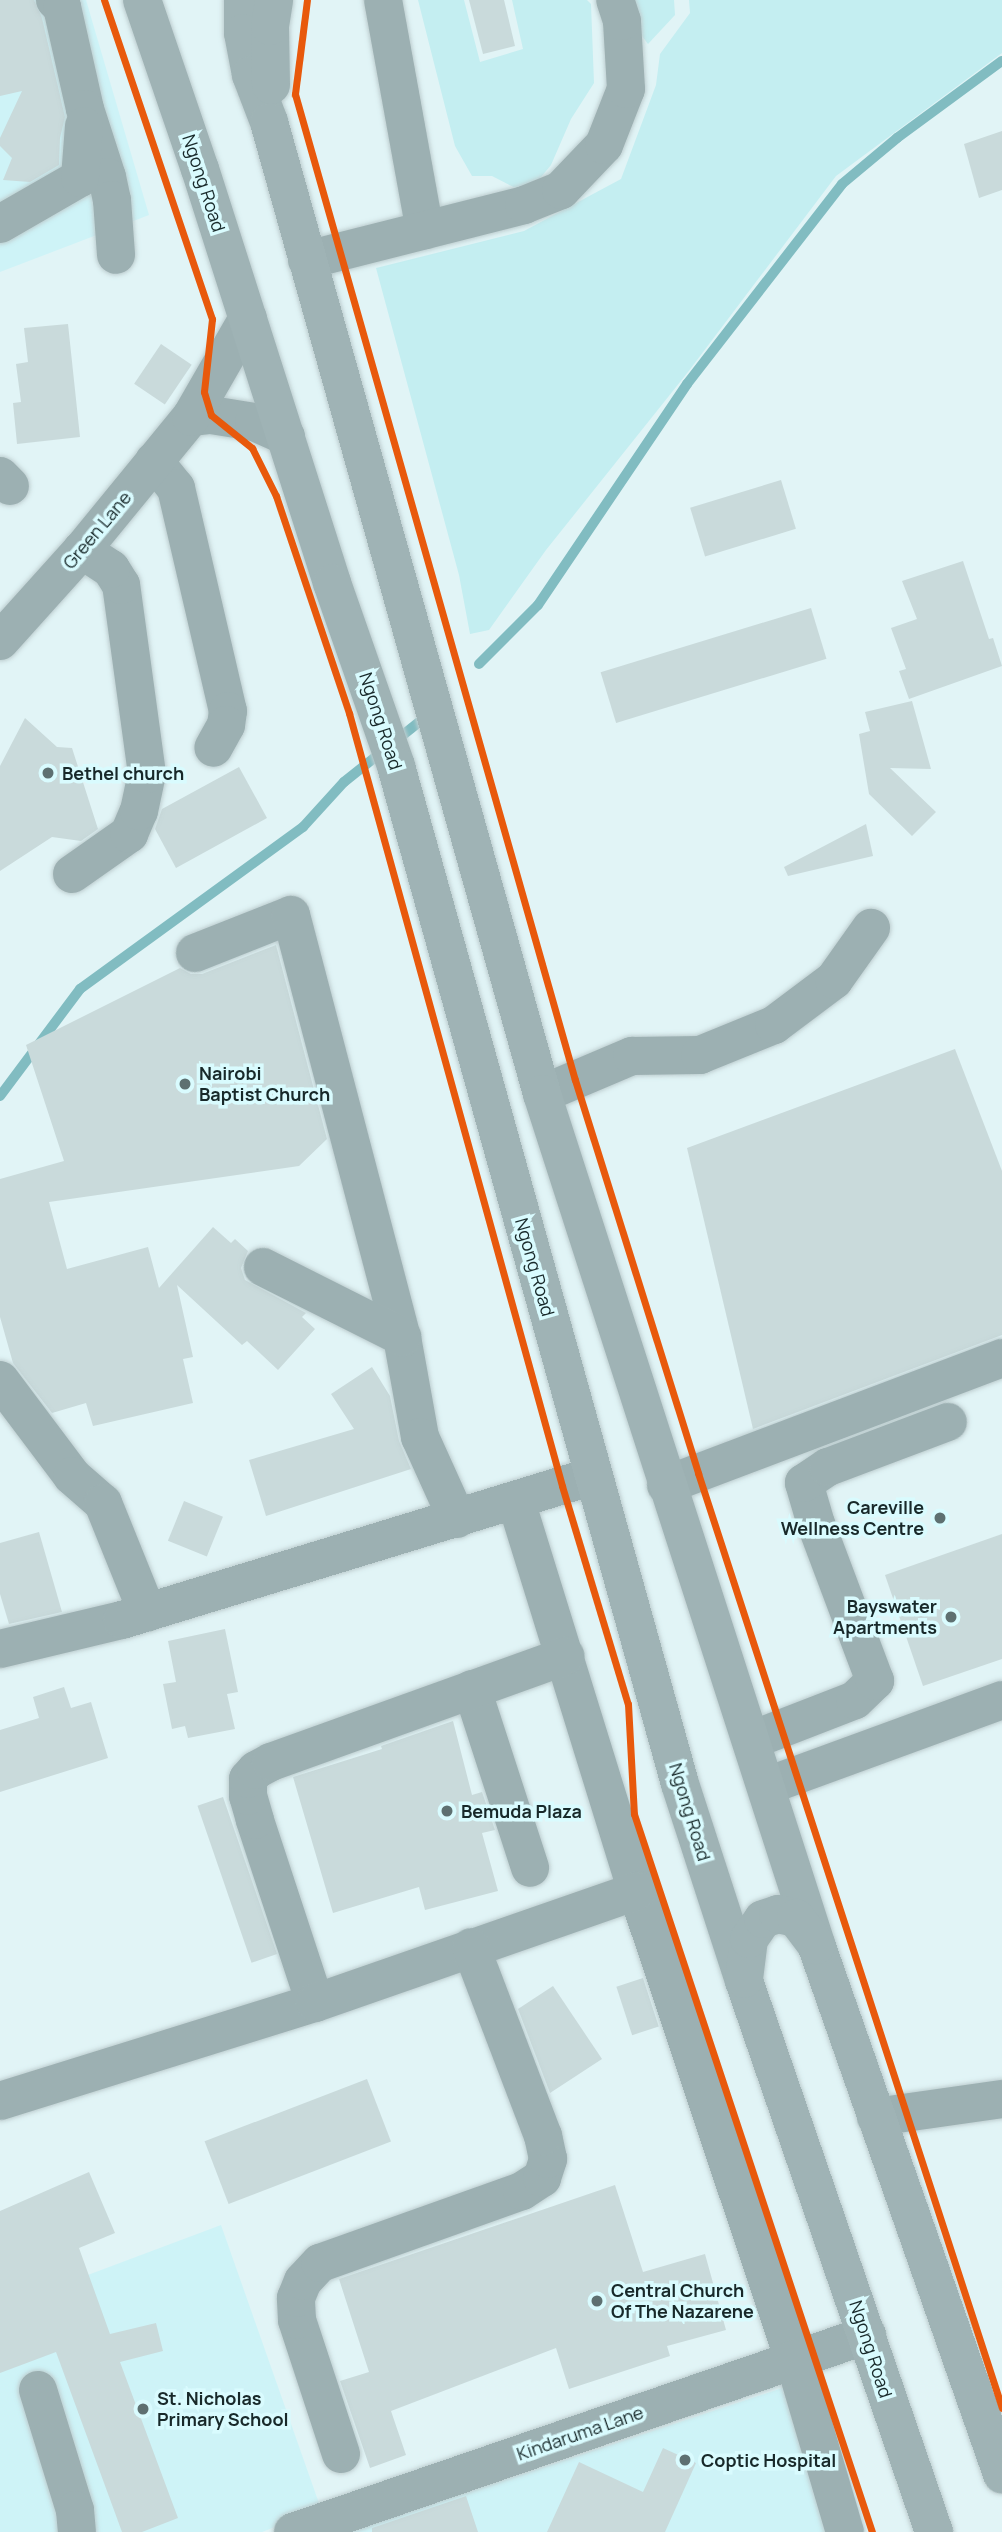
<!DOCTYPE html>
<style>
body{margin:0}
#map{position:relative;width:1002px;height:2532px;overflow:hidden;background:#e1f4f6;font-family:Manrope,sans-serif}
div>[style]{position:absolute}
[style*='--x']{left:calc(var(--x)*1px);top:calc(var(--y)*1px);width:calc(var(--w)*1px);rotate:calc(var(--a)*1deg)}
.built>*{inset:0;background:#cef3f7}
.green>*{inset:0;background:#c4eef1}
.stream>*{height:10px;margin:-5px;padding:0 5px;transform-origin:5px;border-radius:5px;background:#81bcc1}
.building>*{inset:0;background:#c9dadb;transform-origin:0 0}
.roads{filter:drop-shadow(0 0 2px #beced0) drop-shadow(0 0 2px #beced0)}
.minor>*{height:38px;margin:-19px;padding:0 19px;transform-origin:19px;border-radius:19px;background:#9cb0b2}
.major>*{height:38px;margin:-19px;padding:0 19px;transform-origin:19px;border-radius:19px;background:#9fb3b5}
.cycleway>*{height:7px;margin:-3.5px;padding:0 3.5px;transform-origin:3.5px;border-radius:3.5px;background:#e8590c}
.dots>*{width:19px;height:19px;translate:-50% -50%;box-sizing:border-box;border:4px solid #d9fbfe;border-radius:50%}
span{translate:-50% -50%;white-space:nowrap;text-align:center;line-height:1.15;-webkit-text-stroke:7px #d9fbfe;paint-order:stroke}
.street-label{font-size:18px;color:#18292a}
.poi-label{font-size:18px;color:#18292a;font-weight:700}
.left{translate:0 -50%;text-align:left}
.right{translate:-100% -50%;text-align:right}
</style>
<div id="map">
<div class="built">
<div style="clip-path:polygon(0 0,86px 0,149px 215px,0 272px)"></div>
<div style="clip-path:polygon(221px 2225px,321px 2509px,262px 2532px,0 2532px,0 2308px)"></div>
<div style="clip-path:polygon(782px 2388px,828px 2532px,348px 2532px)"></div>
</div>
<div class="green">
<div style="clip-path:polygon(418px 0,464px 0,480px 62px,523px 49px,512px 0,587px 0,591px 4px,594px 83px,571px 119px,551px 165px,527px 194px,492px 176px,472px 176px,455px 146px)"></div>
<div style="clip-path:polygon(625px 0,674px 0,675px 15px,648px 44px,639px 32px)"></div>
<div style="clip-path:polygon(689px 0,1002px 0,1002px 53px,836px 176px,688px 372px,546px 550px,489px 630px,470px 634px,459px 575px,376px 268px,524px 231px,621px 179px,656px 85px,660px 54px,690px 13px)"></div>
</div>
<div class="stream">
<div style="--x:479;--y:664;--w:83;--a:-45"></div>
<div style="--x:538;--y:605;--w:267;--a:-56"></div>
<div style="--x:687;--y:384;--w:253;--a:-52.2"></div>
<div style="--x:842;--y:184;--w:72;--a:-39.9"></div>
<div style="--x:897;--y:138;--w:130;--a:-36.3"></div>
<div style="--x:0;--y:1096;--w:134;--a:-53.2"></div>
<div style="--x:80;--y:989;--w:276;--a:-36"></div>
<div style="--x:303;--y:827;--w:61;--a:-47.7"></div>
<div style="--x:344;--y:782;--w:107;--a:-38.6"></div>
</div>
<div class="building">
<div style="clip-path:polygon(0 0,34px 0,42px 18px,65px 117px,60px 138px,59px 165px,30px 182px,3px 180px,12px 158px,0 146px,0 138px,22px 91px,0 96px)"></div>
<div style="clip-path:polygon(469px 0,504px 0,515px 46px,483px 54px)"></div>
<div style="clip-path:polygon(1002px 131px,1002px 190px,979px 198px,964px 144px)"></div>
<div style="clip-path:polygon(68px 324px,80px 437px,17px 444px,13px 403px,21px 402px,16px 364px,28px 362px,24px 328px)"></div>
<div style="left:161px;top:344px;width:37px;height:48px;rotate:34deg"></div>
<div style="left:781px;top:480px;width:51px;height:95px;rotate:73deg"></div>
<div style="clip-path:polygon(963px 561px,989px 639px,993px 638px,1002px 666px,909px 699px,899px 671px,906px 669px,891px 628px,917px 619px,902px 581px)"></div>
<div style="left:811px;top:608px;width:53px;height:220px;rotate:73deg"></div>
<div style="clip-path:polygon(912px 701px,931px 769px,890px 768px,936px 812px,912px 836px,869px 794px,859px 734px,870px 731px,865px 712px)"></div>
<div style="clip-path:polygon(25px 718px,57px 747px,72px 748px,98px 829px,81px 841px,52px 837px,0 871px,0 766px)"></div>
<div style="clip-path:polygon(239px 767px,267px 818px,176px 868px,155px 829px,162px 809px)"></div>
<div style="clip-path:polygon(866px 824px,873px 856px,788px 876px,784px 867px)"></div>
<div style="clip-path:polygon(276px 945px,327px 1139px,299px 1166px,49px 1202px,67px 1269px,148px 1247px,159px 1288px,213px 1227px,231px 1243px,235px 1239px,248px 1251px,241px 1268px,245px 1280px,306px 1313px,302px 1317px,315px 1329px,278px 1370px,247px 1341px,242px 1345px,177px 1285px,193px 1357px,183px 1359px,193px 1403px,93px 1426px,86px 1403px,52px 1413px,13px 1363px,0 1317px,0 1179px,64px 1161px,26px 1045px,180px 968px,191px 974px,202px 974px)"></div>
<div style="clip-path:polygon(955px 1049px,1002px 1171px,1002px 1335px,753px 1429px,687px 1148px)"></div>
<div style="clip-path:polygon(372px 1367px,390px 1396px,399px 1441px,411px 1469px,266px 1516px,249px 1460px,354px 1429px,331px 1394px)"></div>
<div style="left:184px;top:1501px;width:42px;height:43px;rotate:22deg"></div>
<div style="clip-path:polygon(39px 1532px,62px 1612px,9px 1624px,0 1594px,0 1543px)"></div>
<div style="clip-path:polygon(1002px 1534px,1002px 1659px,923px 1686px,885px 1575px)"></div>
<div style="clip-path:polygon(225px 1629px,238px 1692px,227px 1694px,235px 1729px,188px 1738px,185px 1726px,172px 1729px,163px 1684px,176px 1682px,168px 1641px)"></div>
<div style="clip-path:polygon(64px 1687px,71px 1708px,91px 1702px,108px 1758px,0 1792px,0 1730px,39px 1718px,33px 1697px)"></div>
<div style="clip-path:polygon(453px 1721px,472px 1795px,482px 1792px,495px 1830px,482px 1833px,498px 1891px,425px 1910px,419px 1887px,333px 1913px,293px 1777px,382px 1749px,381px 1746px)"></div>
<div style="left:223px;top:1797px;width:166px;height:27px;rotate:71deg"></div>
<div style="left:643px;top:1978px;width:51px;height:28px;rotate:72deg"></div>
<div style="clip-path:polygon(553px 1986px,602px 2059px,550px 2093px,518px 2009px)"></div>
<div style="left:367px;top:2079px;width:67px;height:174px;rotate:69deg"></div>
<div style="clip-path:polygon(89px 2172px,115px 2233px,79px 2248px,110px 2334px,156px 2323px,163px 2351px,120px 2362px,178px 2518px,142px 2532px,122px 2532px,56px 2352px,0 2373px,0 2211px)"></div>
<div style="clip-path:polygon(615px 2185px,643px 2272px,705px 2254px,726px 2330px,667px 2346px,670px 2356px,569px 2389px,556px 2348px,391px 2411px,406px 2455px,370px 2468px,340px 2381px,369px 2372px,339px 2279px)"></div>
<div style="clip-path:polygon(663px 2448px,696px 2463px,665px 2532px,547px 2532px,579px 2462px,643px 2492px)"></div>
<div style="clip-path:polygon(466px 2496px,478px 2532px,372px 2532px,372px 2528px)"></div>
</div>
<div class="roads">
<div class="minor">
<div style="--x:55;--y:0;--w:10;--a:45"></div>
<div style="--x:62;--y:7;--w:105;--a:77.3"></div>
<div style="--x:85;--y:109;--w:71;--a:72.1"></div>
<div style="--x:107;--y:177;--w:24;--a:78"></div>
<div style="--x:112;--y:200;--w:55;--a:85.8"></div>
<div style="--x:383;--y:0;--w:234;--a:79.7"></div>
<div style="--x:0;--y:224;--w:92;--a:-29.9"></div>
<div style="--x:80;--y:178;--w:52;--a:-85.6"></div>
<div style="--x:307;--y:260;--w:224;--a:-14.2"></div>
<div style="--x:524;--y:205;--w:40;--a:-22"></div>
<div style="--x:561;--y:190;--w:62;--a:-46.3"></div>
<div style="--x:604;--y:145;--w:60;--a:-68.6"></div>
<div style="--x:626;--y:89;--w:68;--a:-93.4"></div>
<div style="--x:622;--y:21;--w:22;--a:-108"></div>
<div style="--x:191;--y:417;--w:20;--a:-6"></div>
<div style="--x:211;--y:415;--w:44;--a:9.2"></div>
<div style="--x:254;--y:422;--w:35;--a:24"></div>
<div style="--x:154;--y:461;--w:35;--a:51"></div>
<div style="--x:176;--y:488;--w:229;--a:76.9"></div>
<div style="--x:228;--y:711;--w:14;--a:98"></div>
<div style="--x:226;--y:725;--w:26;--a:119"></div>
<div style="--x:0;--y:476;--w:14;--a:45"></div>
<div style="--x:0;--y:641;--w:122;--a:-48"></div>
<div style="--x:82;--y:550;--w:172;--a:-50.7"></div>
<div style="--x:191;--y:417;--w:114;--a:-60.1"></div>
<div style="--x:72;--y:874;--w:70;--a:-35.1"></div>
<div style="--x:129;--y:834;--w:25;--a:-67"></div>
<div style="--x:139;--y:811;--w:38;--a:-78"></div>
<div style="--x:147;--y:774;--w:191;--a:-97.8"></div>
<div style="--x:121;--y:585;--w:19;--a:-122"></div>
<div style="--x:111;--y:569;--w:35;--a:-147"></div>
<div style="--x:195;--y:953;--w:103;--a:-21.6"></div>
<div style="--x:291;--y:915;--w:436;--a:75.3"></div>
<div style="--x:402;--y:1337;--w:102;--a:79.8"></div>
<div style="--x:420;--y:1437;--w:90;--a:65.7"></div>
<div style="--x:542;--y:1094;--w:98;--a:-22.9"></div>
<div style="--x:632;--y:1056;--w:68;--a:-0.8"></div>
<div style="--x:700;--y:1055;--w:80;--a:-22.1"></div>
<div style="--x:774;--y:1025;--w:75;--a:-36.9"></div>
<div style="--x:834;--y:980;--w:64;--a:-54.6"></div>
<div style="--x:263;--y:1267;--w:156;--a:26.7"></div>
<div style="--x:0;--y:1380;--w:120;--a:53.1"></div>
<div style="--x:72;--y:1476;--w:41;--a:41.1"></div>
<div style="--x:103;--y:1503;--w:118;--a:68"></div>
<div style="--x:666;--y:1485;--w:359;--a:-20.7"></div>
<div style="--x:516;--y:1501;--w:408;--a:72.8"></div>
<div style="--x:637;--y:1891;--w:494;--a:71.5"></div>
<div style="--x:794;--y:2359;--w:180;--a:73.6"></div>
<div style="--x:0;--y:1649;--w:125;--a:-13.4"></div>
<div style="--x:122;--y:1620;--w:493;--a:-17"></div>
<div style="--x:472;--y:1689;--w:188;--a:72"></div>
<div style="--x:752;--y:1740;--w:110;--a:-21.2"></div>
<div style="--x:855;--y:1700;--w:28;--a:-44"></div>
<div style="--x:875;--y:1681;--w:168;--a:-110.6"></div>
<div style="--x:816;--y:1524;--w:43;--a:-106.3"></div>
<div style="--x:804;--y:1483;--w:29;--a:-34"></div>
<div style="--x:828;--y:1467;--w:128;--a:-20.6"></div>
<div style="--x:767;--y:1786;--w:250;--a:-20.1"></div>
<div style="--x:315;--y:2003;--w:193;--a:-108.2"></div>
<div style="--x:255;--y:1820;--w:25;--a:-106"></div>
<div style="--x:248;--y:1796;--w:17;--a:-90"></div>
<div style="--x:248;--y:1779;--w:12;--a:-48"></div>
<div style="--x:256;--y:1770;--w:17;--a:-28"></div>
<div style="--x:271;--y:1762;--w:313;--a:-19.8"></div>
<div style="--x:0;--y:2101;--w:330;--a:-17.3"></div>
<div style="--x:315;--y:2003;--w:341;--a:-19.2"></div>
<div style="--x:876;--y:2117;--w:127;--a:-8.1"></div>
<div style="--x:38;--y:2390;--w:126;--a:72.9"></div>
<div style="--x:75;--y:2510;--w:22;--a:85"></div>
<div style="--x:341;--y:2454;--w:141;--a:-108.2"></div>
<div style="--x:297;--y:2320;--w:22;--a:-93"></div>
<div style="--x:296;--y:2298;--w:18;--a:-68"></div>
<div style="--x:303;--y:2281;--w:25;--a:-47"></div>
<div style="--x:320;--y:2263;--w:214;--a:-19.6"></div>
<div style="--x:522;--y:2191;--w:24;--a:-33"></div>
<div style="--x:542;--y:2178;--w:20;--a:-72"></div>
<div style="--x:548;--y:2159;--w:24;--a:-102"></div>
<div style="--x:543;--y:2136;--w:202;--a:-110.9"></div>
<div style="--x:293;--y:2532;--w:607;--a:-18.94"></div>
</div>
<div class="major">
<div style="--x:142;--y:0;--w:179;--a:71.1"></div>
<div style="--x:200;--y:169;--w:435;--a:72.3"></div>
<div style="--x:332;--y:583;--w:194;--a:70.7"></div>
<div style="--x:396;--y:766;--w:1057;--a:74.41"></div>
<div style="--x:680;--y:1784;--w:207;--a:72"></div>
<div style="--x:744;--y:1981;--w:583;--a:70.97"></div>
<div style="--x:243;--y:0;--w:33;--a:90"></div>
<div style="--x:243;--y:33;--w:43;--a:79.2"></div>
<div style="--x:251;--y:75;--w:50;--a:69"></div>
<div style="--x:269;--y:122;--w:1010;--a:74.31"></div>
<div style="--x:542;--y:1094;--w:896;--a:72.13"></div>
<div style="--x:817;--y:1947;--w:559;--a:70.66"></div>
<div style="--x:271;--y:85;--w:59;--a:-91"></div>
<div style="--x:270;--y:26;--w:26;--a:-81"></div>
<div style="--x:744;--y:1979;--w:40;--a:-82.9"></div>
<div style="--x:749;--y:1939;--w:24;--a:-55"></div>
<div style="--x:763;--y:1919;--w:16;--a:-18"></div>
<div style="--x:778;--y:1914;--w:18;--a:13"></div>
<div style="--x:796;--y:1918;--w:34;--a:53"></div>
</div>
</div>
<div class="cycleway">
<div style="--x:104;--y:0;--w:337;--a:71.3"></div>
<div style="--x:212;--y:319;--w:73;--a:96.3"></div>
<div style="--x:204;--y:392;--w:24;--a:73"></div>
<div style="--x:211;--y:415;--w:53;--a:38.8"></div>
<div style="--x:252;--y:448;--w:54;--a:63.4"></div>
<div style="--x:276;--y:496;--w:229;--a:71.4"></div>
<div style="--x:349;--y:713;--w:802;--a:74.59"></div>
<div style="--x:562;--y:1486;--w:228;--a:73.2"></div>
<div style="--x:628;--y:1704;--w:110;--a:86.9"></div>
<div style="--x:634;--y:1814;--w:756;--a:71.66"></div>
<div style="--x:307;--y:0;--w:95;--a:97.3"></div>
<div style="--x:295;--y:94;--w:1025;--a:74.15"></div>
<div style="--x:575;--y:1080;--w:412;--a:72.6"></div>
<div style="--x:698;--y:1473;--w:983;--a:71.99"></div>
</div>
<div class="dots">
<div style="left:48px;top:773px;background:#5e7071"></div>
<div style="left:185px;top:1084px;background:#5e7071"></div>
<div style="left:940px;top:1518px;background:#5e7071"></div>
<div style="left:951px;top:1617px;background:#5e7071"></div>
<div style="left:447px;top:1811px;background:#5e7071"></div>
<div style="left:597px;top:2301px;background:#5e7071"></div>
<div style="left:143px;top:2409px;background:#5e7071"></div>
<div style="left:685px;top:2460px;background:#5e7071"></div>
</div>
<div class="street-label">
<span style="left:204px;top:183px;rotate:72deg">Ngong Road</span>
<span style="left:97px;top:530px;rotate:-50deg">Green Lane</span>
<span style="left:381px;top:721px;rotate:72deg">Ngong Road</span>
<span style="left:535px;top:1267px;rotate:74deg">Ngong Road</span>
<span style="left:690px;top:1812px;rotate:73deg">Ngong Road</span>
<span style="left:871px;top:2349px;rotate:72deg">Ngong Road</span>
<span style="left:580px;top:2433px;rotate:-19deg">Kindaruma Lane</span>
</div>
<div class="poi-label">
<span class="left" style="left:62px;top:773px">Bethel church</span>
<span class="left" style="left:199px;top:1084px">Nairobi<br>Baptist Church</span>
<span class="right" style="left:924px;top:1518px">Careville<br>Wellness Centre</span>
<span class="right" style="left:937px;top:1617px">Bayswater<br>Apartments</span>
<span class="left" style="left:461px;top:1811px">Bemuda Plaza</span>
<span class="left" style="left:611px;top:2301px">Central Church<br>Of The Nazarene</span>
<span class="left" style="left:157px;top:2409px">St. Nicholas<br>Primary School</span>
<span class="left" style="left:701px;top:2460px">Coptic Hospital</span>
</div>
</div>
